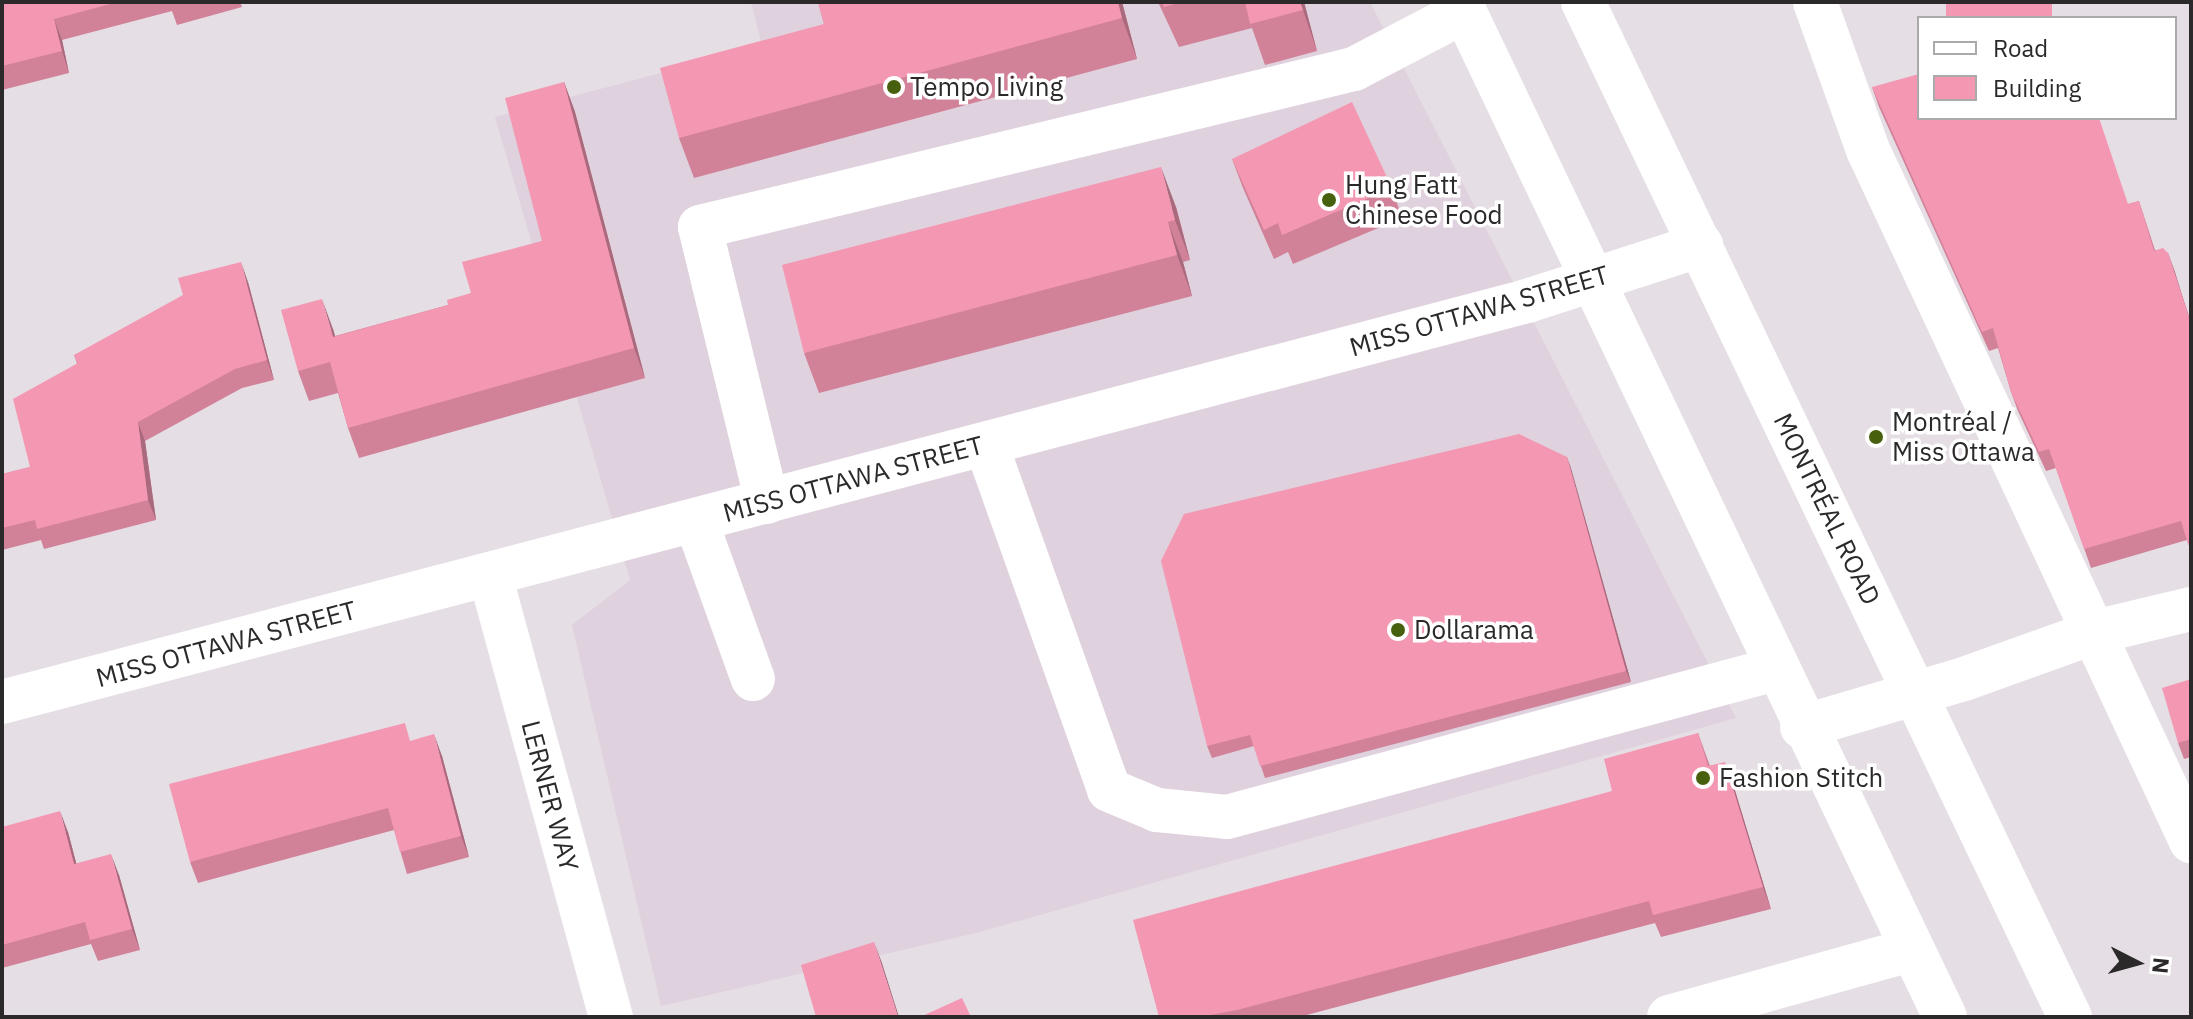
<!DOCTYPE html>
<meta charset="utf-8">
<style>
body{margin:0}
#map{position:relative;width:2193px;height:1019px;overflow:hidden;background:#e6dee5;font-family:"IBM Plex Sans",sans-serif}
div>[style]{position:absolute}
[style*='--x']{left:calc(var(--x)*1px);top:calc(var(--y)*1px);width:calc(var(--w)*1px);rotate:calc(var(--a)*1deg)}
.built>*{inset:0;background:#dfd1dd}
.minor>*{height:44px;margin:-22px;padding:0 22px;transform-origin:22px;border-radius:22px;background:#fff}
.major>*{height:44px;margin:-22px;padding:0 22px;transform-origin:22px;border-radius:22px;background:#fff}
.wall>*{inset:0;background:#d18299}
.shaded-wall>*{inset:0;background:#aa6a7d}
.building>*{inset:0;background:#f397b2;transform-origin:0 0}
.dots>*{width:22px;height:22px;translate:-50% -50%;box-sizing:border-box;border:4px solid #fff;border-radius:50%}
span{translate:-50% -50%;white-space:nowrap;text-align:center;line-height:1.15;-webkit-text-stroke:7px #fff;paint-order:stroke}
.poi-label{font-size:26px;color:#2c292b}
.left{translate:0 -50%;text-align:left}
.street-label{font-size:26px;color:#2c292b}
.frame{position:absolute;inset:0;border:4px solid #2c292b;pointer-events:none}
.legend{position:absolute;left:1917px;top:16px;width:260px;height:104px;box-sizing:border-box;background:#fff;border:2px solid #aba9aa;margin:0;padding:10px 14px;list-style:none;font-size:24px;color:#2c292b}
.legend li{display:flex;align-items:center;gap:16px;height:40px}
.legend b{width:40px;border:2px solid #aba9aa}
.north{position:absolute;left:2097px;top:923px;width:80px;height:80px;-webkit-text-stroke:6px #fff;paint-order:stroke;rotate:96deg;font-size:22px;font-weight:700;line-height:32px;text-align:center;color:#2c292b}
.north::after{content:'';display:block;margin:auto;width:28px;height:36px;background:#2c292b;clip-path:polygon(50% 0,100% 100%,50% 72%,0 100%)}
</style>
<div id="map">
<div class="built">
<div style="clip-path:polygon(751px 2px,1370px 2px,1736px 718px,976px 933px,661px 1006px,572px 625px,630px 580px,495px 117px,762px 46px)"></div>
</div>
<div class="minor">
<div style="--x:1815;--y:2;--w:157;--a:70.3"></div>
<div style="--x:1868;--y:150;--w:763;--a:64.95"></div>
<div style="--x:986;--y:444;--w:367;--a:70.4"></div>
<div style="--x:1109;--y:790;--w:52;--a:22.6"></div>
<div style="--x:1157;--y:810;--w:70;--a:5.7"></div>
<div style="--x:1227;--y:817;--w:568;--a:-15.11"></div>
<div style="--x:767;--y:502;--w:283;--a:-103.7"></div>
<div style="--x:700;--y:227;--w:673;--a:-13.58"></div>
<div style="--x:1354;--y:69;--w:125;--a:-27.6"></div>
<div style="--x:696;--y:521;--w:168;--a:70.2"></div>
<div style="--x:490;--y:575;--w:458;--a:74.7"></div>
<div style="--x:2;--y:702;--w:1577;--a:-14.73"></div>
<div style="--x:1527;--y:301;--w:183;--a:-17.8"></div>
<div style="--x:1802;--y:727;--w:169;--a:-16.5"></div>
<div style="--x:1964;--y:679;--w:139;--a:-19.7"></div>
<div style="--x:2095;--y:632;--w:99;--a:-13.5"></div>
<div style="--x:1669;--y:1017;--w:251;--a:-15.5"></div>
</div>
<div class="major">
<div style="--x:1460;--y:2;--w:1125;--a:64.46"></div>
<div style="--x:1583;--y:2;--w:1126;--a:64.37"></div>
</div>
<div class="wall">
<div style="clip-path:polygon(2px 2px,240px 2px,242px 7px,177px 25px,172px 11px,62px 40px,69px 73px,2px 90px)"></div>
<div style="clip-path:polygon(818px 2px,1122px 2px,1137px 59px,694px 178px,679px 138px,824px 24px)"></div>
<div style="clip-path:polygon(1158px 2px,1304px 2px,1317px 51px,1265px 65px,1252px 28px,1179px 47px)"></div>
<div style="clip-path:polygon(564px 82px,575px 112px,645px 378px,359px 458px,348px 428px,338px 393px,309px 401px,298px 371px,333px 329px,335px 336px,448px 305px,471px 293px,542px 241px)"></div>
<div style="clip-path:polygon(1872px 87px,2128px 204px,2139px 201px,2155px 250px,2168px 253px,2191px 322px,2191px 552px,2187px 540px,2091px 568px,2056px 468px,2046px 471px,2018px 411px,2011px 392px,1998px 348px,1989px 351px,1879px 107px)"></div>
<div style="clip-path:polygon(1232px 159px,1392px 188px,1402px 218px,1293px 264px,1288px 252px,1274px 259px,1243px 188px)"></div>
<div style="clip-path:polygon(1176px 207px,1190px 260px,1183px 262px,1192px 296px,819px 393px,804px 353px)"></div>
<div style="clip-path:polygon(248px 282px,274px 380px,242px 388px,145px 441px,156px 520px,44px 549px,41px 540px,2px 550px,2px 474px,30px 467px,77px 363px,74px 355px)"></div>
<div style="clip-path:polygon(1567px 457px,1631px 682px,1265px 778px,1254px 746px,1212px 758px,1207px 746px)"></div>
<div style="clip-path:polygon(2191px 679px,2191px 757px,2184px 759px,2178px 743px)"></div>
<div style="clip-path:polygon(1698px 733px,1710px 766px,1733px 784px,1771px 909px,1661px 937px,1655px 923px,1299px 1017px,1159px 1017px,1612px 791px)"></div>
<div style="clip-path:polygon(411px 741px,442px 756px,469px 857px,407px 874px,394px 830px,198px 883px,190px 862px)"></div>
<div style="clip-path:polygon(2px 827px,68px 832px,76px 863px,119px 875px,140px 950px,98px 961px,91px 944px,2px 968px)"></div>
</div>
<div class="shaded-wall">
<div style="clip-path:polygon(1118px 2px,1122px 2px,1137px 59px,1122px 18px)"></div>
<div style="clip-path:polygon(1300px 2px,1304px 2px,1317px 51px,1303px 10px)"></div>
<div style="clip-path:polygon(54px 19px,62px 40px,69px 73px,62px 51px)"></div>
<div style="clip-path:polygon(564px 82px,575px 112px,645px 378px,634px 348px)"></div>
<div style="clip-path:polygon(1161px 167px,1176px 207px,1190px 260px,1175px 220px)"></div>
<div style="clip-path:polygon(1168px 222px,1183px 262px,1192px 296px,1177px 255px)"></div>
<div style="clip-path:polygon(2168px 253px,2175px 272px,2191px 325px)"></div>
<div style="clip-path:polygon(241px 262px,248px 282px,274px 380px,267px 360px)"></div>
<div style="clip-path:polygon(322px 299px,333px 329px,344px 367px,333px 337px)"></div>
<div style="clip-path:polygon(138px 422px,145px 441px,156px 520px,148px 500px)"></div>
<div style="clip-path:polygon(1567px 457px,1571px 468px,1631px 682px,1626px 671px)"></div>
<div style="clip-path:polygon(434px 734px,442px 756px,469px 857px,461px 836px)"></div>
<div style="clip-path:polygon(1725px 762px,1733px 784px,1771px 909px,1763px 887px)"></div>
<div style="clip-path:polygon(60px 811px,68px 832px,82px 885px,74px 864px)"></div>
<div style="clip-path:polygon(111px 854px,119px 875px,140px 950px,132px 929px)"></div>
<div style="clip-path:polygon(874px 942px,882px 963px,899px 1017px,898px 1017px)"></div>
</div>
<div class="building">
<div style="clip-path:polygon(2px 2px,118px 2px,54px 19px,62px 51px,2px 66px)"></div>
<div style="clip-path:polygon(818px 2px,1118px 2px,1122px 18px,679px 138px,660px 68px,824px 24px)"></div>
<div style="clip-path:polygon(1162px 2px,1182px 2px,1164px 7px)"></div>
<div style="clip-path:polygon(1245px 2px,1300px 2px,1303px 10px,1250px 24px)"></div>
<div style="left:1946px;top:2px;width:106px;height:16px"></div>
<div style="clip-path:polygon(1919px 74px,1919px 118px,2099px 118px,2128px 204px,2139px 201px,2154px 251px,2163px 248px,2168px 253px,2191px 323px,2191px 543px,2188px 544px,2181px 521px,2084px 549px,2049px 449px,2039px 452px,2011px 392px,1993px 328px,1982px 332px,1872px 87px)"></div>
<div style="clip-path:polygon(564px 82px,634px 348px,348px 428px,330px 362px,298px 371px,281px 310px,322px 299px,333px 337px,448px 305px,447px 300px,471px 293px,462px 262px,542px 241px,505px 98px)"></div>
<div style="clip-path:polygon(1352px 102px,1392px 188px,1282px 235px,1278px 223px,1264px 230px,1232px 159px)"></div>
<div style="clip-path:polygon(1161px 167px,1175px 220px,1168px 222px,1177px 255px,804px 353px,782px 265px)"></div>
<div style="clip-path:polygon(241px 262px,267px 360px,235px 369px,138px 422px,148px 500px,37px 529px,35px 520px,2px 528px,2px 474px,30px 467px,13px 399px,78px 363px,74px 355px,183px 295px,178px 278px)"></div>
<div style="clip-path:polygon(1519px 434px,1567px 457px,1626px 671px,1260px 766px,1250px 735px,1207px 746px,1161px 561px,1184px 514px)"></div>
<div style="clip-path:polygon(2191px 679px,2191px 739px,2178px 743px,2162px 688px)"></div>
<div style="clip-path:polygon(405px 723px,410px 741px,434px 734px,461px 836px,400px 852px,388px 808px,190px 862px,169px 784px)"></div>
<div style="clip-path:polygon(1698px 733px,1708px 766px,1725px 762px,1763px 887px,1653px 915px,1649px 901px,1237px 1010px,1200px 1017px,1159px 1017px,1133px 920px,1612px 791px,1604px 759px)"></div>
<div style="clip-path:polygon(60px 811px,74px 864px,111px 854px,132px 929px,90px 940px,85px 922px,2px 945px,2px 827px)"></div>
<div style="clip-path:polygon(874px 942px,898px 1017px,816px 1017px,801px 965px)"></div>
<div style="clip-path:polygon(962px 998px,971px 1017px,920px 1017px)"></div>
</div>
<div class="dots">
<div style="left:894px;top:87px;background:#47600e"></div>
<div style="left:1329px;top:200px;background:#47600e"></div>
<div style="left:1876px;top:437px;background:#47600e"></div>
<div style="left:1398px;top:630px;background:#47600e"></div>
<div style="left:1703px;top:778px;background:#47600e"></div>
</div>
<div class="poi-label">
<span class="left" style="left:910px;top:87px">Tempo Living</span>
<span class="left" style="left:1345px;top:200px">Hung Fatt<br>Chinese Food</span>
<span class="left" style="left:1892px;top:437px">Montréal /<br>Miss Ottawa</span>
<span class="left" style="left:1414px;top:630px">Dollarama</span>
<span class="left" style="left:1719px;top:778px">Fashion Stitch</span>
</div>
<div class="street-label">
<span style="left:1479px;top:311px;rotate:-16deg">MISS OTTAWA STREET</span>
<span style="left:853px;top:479px;rotate:-15deg">MISS OTTAWA STREET</span>
<span style="left:1827px;top:509px;rotate:64deg">MONTRÉAL ROAD</span>
<span style="left:226px;top:644px;rotate:-15deg">MISS OTTAWA STREET</span>
<span style="left:550px;top:796px;rotate:75deg">LERNER WAY</span>
</div>
<div class="frame"></div>
<ul class="legend">
<li><b style="height:10px;background:#fff"></b>Road</li>
<li><b style="height:22px;background:#f397b2"></b>Building</li>
</ul>
<div class="north">N</div>
</div>
